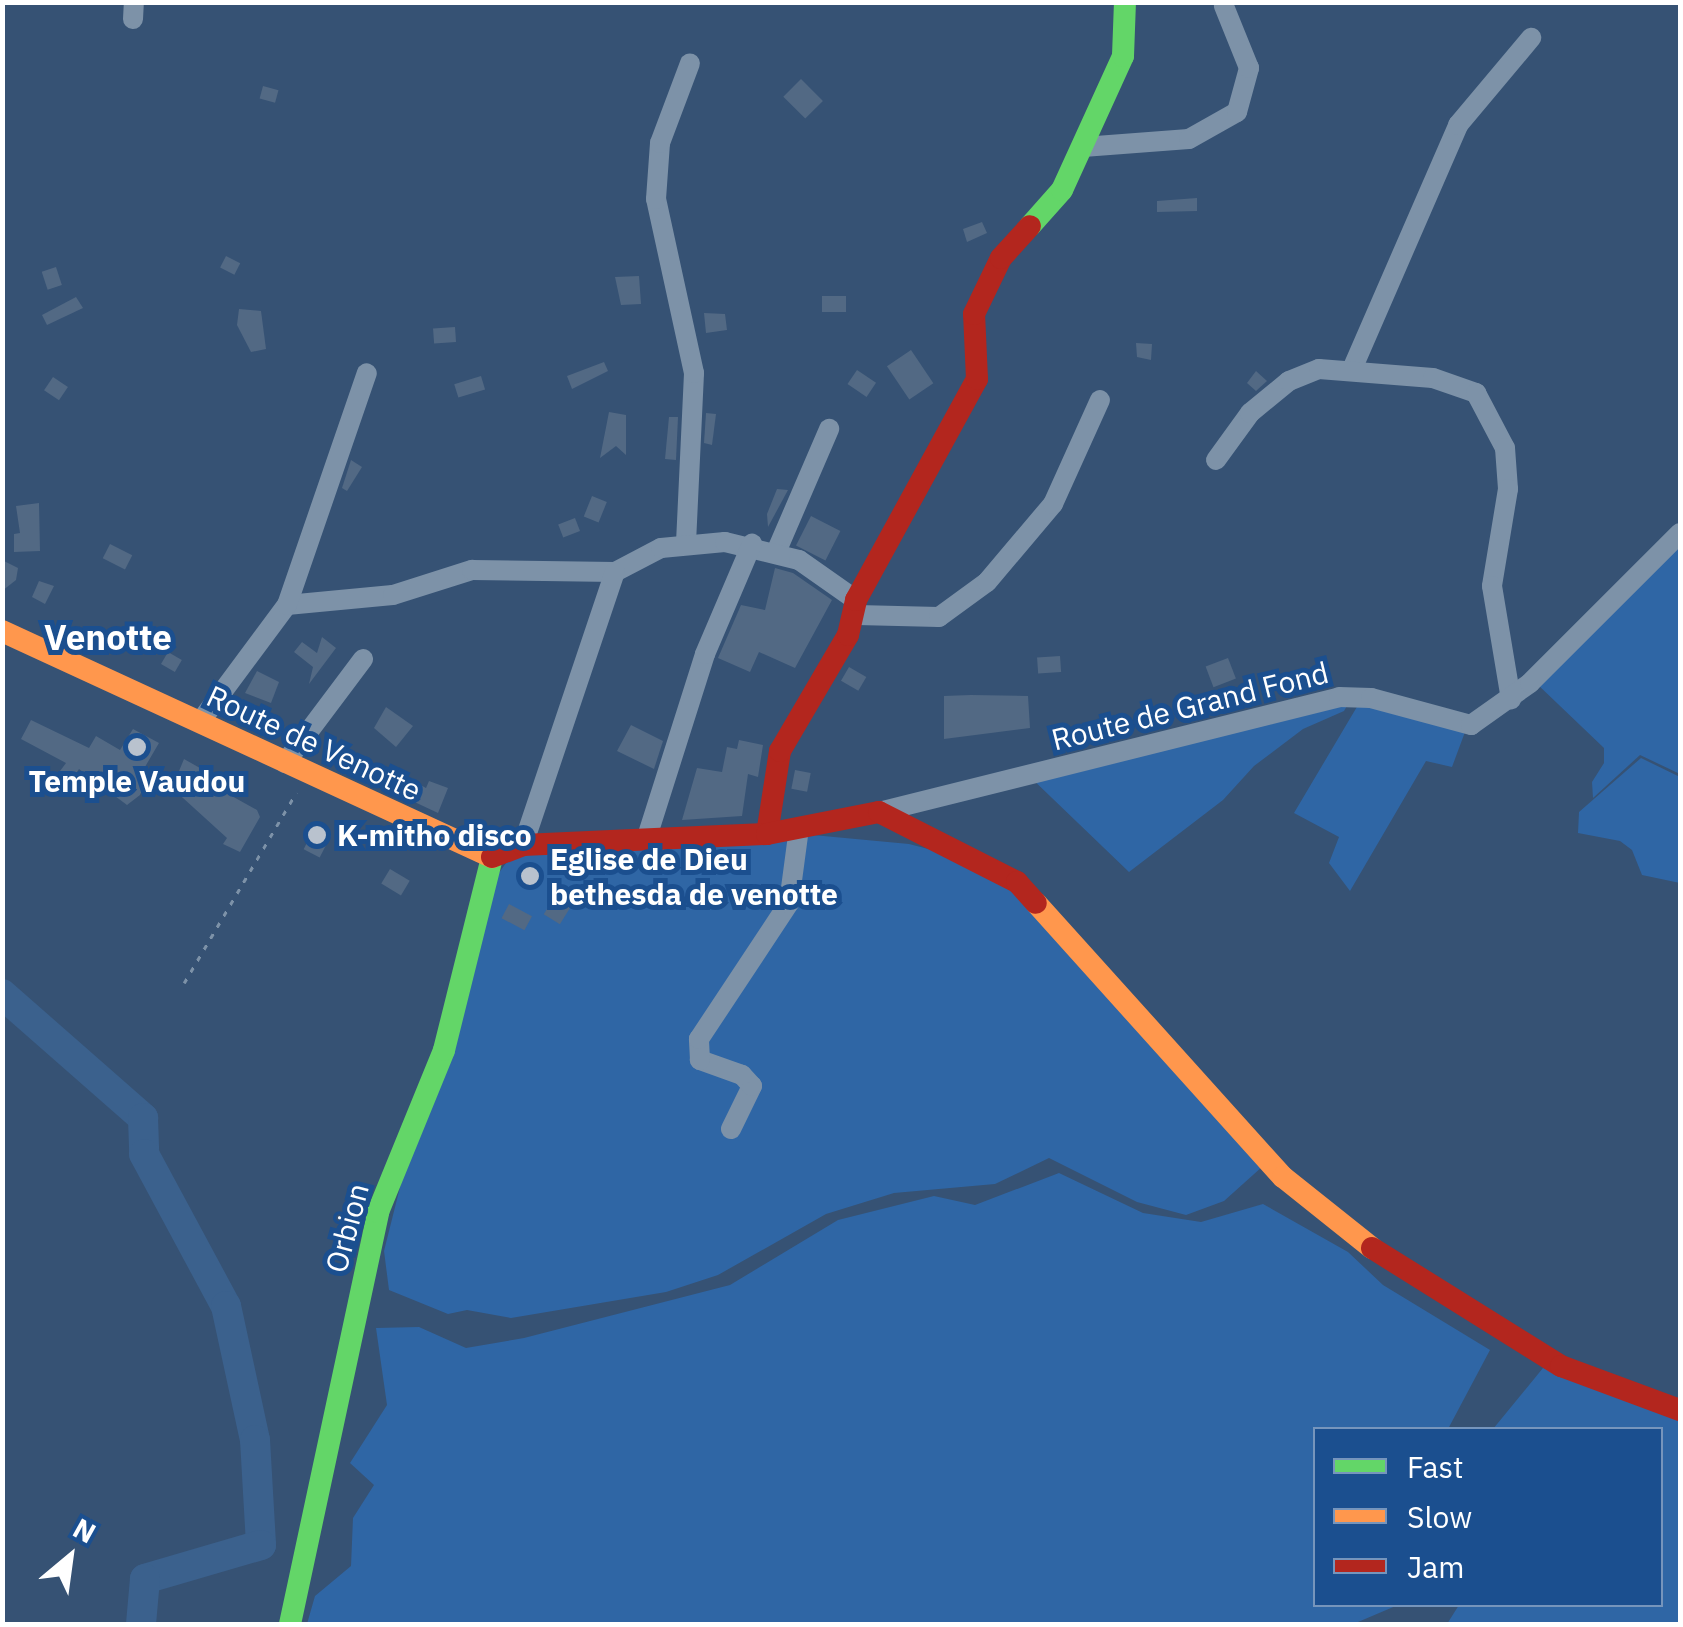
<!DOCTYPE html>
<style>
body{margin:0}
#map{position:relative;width:1683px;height:1627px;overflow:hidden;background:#365274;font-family:"IBM Plex Sans",sans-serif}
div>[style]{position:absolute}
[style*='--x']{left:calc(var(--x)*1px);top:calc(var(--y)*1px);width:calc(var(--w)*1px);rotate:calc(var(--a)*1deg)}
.green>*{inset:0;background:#2f66a5}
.river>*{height:30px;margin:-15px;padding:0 15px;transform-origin:15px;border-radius:15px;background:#3b618d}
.building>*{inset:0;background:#526984;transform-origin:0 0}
.path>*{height:2.5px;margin-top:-1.25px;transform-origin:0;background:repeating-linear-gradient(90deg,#7d92a8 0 5px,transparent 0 13px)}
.street>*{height:20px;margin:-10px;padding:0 10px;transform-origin:10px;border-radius:10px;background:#7d92a8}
.fast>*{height:22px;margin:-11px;padding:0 11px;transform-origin:11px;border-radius:11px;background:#63d668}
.slow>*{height:22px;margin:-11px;padding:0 11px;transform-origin:11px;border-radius:11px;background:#ff974d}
.jam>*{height:22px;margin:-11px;padding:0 11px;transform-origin:11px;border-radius:11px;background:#b3261e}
.dots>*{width:28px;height:28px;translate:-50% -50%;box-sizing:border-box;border:5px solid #1b4f8f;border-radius:50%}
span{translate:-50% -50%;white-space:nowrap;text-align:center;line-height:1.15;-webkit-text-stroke:10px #1b4f8f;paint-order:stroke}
.street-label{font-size:30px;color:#fff}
.poi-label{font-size:30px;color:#fff;font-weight:700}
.left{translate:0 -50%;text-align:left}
.quarter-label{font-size:35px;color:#fff;font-weight:700}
.frame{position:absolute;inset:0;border:5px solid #fff;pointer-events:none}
.legend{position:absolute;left:1313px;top:1427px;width:350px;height:180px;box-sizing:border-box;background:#1b4f8f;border:2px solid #7695bc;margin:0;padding:12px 18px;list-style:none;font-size:30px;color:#fff}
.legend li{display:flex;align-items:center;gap:20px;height:50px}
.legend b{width:50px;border:2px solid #7695bc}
.north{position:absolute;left:20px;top:1507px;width:100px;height:100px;-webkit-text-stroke:8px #1b4f8f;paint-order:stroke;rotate:29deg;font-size:28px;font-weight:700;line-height:40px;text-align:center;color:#fff}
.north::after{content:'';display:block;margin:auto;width:35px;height:45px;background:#fff;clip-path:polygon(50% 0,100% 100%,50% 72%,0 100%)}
</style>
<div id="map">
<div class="green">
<div style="clip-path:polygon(1680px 527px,1680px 774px,1640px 755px,1593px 798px,1592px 782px,1604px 763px,1604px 748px,1536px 683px)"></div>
<div style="clip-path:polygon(1352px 697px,1344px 711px,1303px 729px,1254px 766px,1223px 800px,1129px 872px,1026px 773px)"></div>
<div style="clip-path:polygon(1361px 700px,1465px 732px,1452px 767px,1426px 761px,1350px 891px,1329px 863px,1339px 837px,1294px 813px)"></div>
<div style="clip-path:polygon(1641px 758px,1680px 777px,1680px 883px,1642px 875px,1632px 850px,1620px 841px,1578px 833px,1579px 812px)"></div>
<div style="clip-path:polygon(770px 831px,909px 844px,971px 860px,1001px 880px,1263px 1166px,1224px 1201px,1186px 1215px,1137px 1202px,1049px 1158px,995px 1184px,894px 1193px,826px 1214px,718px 1275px,666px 1292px,511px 1318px,467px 1310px,448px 1314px,389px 1290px,384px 1251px,468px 916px,516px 849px)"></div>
<div style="clip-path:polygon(1059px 1173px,1143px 1213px,1201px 1222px,1263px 1204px,1348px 1252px,1383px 1285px,1490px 1350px,1448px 1429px,1316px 1430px,1316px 1604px,1398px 1605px,1358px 1622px,1322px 1624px,307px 1624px,315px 1596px,351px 1566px,353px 1518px,374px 1485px,350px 1463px,387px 1405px,376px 1328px,419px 1327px,466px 1348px,524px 1338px,730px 1285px,838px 1220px,934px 1196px,975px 1205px)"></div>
<div style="clip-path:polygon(1543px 1368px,1680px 1418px,1680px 1624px,1447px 1624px,1459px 1605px,1660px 1604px,1660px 1430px,1493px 1429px)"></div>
</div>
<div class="river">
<div style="--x:2;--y:994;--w:188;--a:41.3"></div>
<div style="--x:143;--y:1118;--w:36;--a:88"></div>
<div style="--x:144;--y:1154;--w:173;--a:61.7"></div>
<div style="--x:226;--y:1306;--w:137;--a:77.8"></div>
<div style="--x:255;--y:1440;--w:105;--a:86.7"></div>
<div style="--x:261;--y:1545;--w:121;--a:163.7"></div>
<div style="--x:145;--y:1579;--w:45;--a:95.1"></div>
</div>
<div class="building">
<div style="left:801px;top:79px;width:31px;height:25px;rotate:45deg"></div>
<div style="left:263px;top:86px;width:16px;height:13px;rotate:15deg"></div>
<div style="clip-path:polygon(1197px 198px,1197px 211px,1157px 212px,1157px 201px)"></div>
<div style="clip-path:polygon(982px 222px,987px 233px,967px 242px,963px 229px)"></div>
<div style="left:226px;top:256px;width:16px;height:13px;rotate:27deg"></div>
<div style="left:56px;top:267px;width:19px;height:15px;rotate:72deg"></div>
<div style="clip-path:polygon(639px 276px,641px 304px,621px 305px,615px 277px)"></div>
<div style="left:822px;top:296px;width:24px;height:16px"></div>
<div style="clip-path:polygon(76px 297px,83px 308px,47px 325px,42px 315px)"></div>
<div style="clip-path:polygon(239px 309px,261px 311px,266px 349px,251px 352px,237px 325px)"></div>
<div style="clip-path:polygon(704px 313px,725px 314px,727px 330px,706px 333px)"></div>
<div style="left:455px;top:327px;width:15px;height:22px;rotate:86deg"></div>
<div style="clip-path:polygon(1136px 343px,1152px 344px,1151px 360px,1137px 357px)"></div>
<div style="left:911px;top:350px;width:40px;height:29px;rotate:56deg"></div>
<div style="clip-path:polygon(604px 362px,608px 371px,572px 389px,567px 376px)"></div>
<div style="left:857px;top:370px;width:23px;height:17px;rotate:34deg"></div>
<div style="clip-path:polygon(1256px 371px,1267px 381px,1256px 391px,1247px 383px)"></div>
<div style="left:481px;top:376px;width:14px;height:28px;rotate:73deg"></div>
<div style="left:53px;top:377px;width:18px;height:16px;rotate:34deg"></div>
<div style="clip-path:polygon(609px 412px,626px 415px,626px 455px,616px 446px,600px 458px)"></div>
<div style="clip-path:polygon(706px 413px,716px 414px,712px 445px,704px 443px)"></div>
<div style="clip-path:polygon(669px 417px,678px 417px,676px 460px,665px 459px)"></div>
<div style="clip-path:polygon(351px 460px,362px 467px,347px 491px,342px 488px)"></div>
<div style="clip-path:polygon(777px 489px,788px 490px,768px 527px,767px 514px)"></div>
<div style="left:592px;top:496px;width:16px;height:22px;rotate:22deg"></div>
<div style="clip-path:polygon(39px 503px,40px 551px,14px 552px,14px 534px,20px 533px,16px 506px)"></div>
<div style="left:811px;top:516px;width:33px;height:33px;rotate:27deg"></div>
<div style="left:575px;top:518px;width:14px;height:18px;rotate:69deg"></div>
<div style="left:110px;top:544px;width:25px;height:16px;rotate:27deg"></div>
<div style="clip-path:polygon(2px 560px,18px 568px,16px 580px,2px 591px)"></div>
<div style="clip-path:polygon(775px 568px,793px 573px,832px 600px,795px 668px,759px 652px,750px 672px,718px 658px,741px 605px,765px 610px)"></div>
<div style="clip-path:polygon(39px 581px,54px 586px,45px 604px,32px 597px)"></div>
<div style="clip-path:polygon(322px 637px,336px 648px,309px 684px,313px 667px,294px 652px,302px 642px,317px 653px)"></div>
<div style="left:168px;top:652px;width:16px;height:14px;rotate:30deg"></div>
<div style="left:1060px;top:656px;width:16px;height:23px;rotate:86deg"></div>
<div style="left:1228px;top:658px;width:22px;height:24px;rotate:69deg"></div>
<div style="left:849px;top:667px;width:20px;height:16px;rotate:30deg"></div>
<div style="clip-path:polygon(257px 671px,279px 682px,271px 703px,245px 693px)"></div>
<div style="clip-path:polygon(971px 695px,1028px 696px,1030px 728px,944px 739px,944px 696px)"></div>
<div style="clip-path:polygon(386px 707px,413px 726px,396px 747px,374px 728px)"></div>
<div style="clip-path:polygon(31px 720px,89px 748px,96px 736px,120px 750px,133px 729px,159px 743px,142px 772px,148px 776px,140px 795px,127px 805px,79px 769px,69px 785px,57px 775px,66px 763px,21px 739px)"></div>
<div style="clip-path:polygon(631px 725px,663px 741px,654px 769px,617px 751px)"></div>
<div style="clip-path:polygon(739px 740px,763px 745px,758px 777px,748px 774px,742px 816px,682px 820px,697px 768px,722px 772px,727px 747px,737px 749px)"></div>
<div style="clip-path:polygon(184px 759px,207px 772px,203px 780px,257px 810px,260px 817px,240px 852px,223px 844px,227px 838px,172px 788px)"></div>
<div style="left:795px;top:770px;width:16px;height:19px;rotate:11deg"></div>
<div style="clip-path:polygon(429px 781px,448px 788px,438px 813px,406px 798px,415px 782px,426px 788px)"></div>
<div style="left:315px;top:827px;width:18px;height:25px;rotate:27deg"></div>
<div style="left:390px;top:869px;width:23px;height:17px;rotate:31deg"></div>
<div style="left:557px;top:893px;width:19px;height:25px;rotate:32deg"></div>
<div style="left:509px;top:904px;width:26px;height:16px;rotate:28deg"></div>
</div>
<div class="path">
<div style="--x:184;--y:983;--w:221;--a:-59.5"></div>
</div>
<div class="street">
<div style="--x:133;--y:19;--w:17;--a:-87"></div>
<div style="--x:1083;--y:147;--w:106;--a:-4.3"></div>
<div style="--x:1189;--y:139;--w:55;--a:-29.4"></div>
<div style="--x:1237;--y:112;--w:46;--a:-74.7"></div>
<div style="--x:1249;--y:68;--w:67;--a:-112"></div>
<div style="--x:1353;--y:367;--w:264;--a:-66.5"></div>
<div style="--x:1458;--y:125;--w:114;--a:-50"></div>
<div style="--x:1216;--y:460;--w:58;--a:-54.1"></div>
<div style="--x:1250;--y:413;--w:50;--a:-39.4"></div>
<div style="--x:1289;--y:381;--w:32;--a:-22"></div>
<div style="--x:1319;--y:369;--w:114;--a:4.5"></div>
<div style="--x:1433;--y:378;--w:46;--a:19.2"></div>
<div style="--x:1476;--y:393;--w:62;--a:62.2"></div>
<div style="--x:1505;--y:448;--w:41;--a:85.8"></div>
<div style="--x:1508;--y:489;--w:98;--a:99.4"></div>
<div style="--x:1492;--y:586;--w:115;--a:80.5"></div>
<div style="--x:686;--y:543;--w:170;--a:-87.3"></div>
<div style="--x:694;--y:373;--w:178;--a:-102.3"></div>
<div style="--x:656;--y:199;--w:56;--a:-85.9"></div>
<div style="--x:660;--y:143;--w:85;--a:-69.4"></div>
<div style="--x:777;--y:550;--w:132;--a:-66.7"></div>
<div style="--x:287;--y:605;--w:106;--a:-5.4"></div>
<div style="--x:393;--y:595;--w:83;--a:-17.6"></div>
<div style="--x:472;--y:570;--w:143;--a:0.8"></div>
<div style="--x:615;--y:572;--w:52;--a:-27.6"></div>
<div style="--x:661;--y:548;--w:64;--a:-5.4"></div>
<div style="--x:725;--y:542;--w:76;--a:13.7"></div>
<div style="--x:799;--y:560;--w:70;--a:35.1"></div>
<div style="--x:857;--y:615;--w:82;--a:1.4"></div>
<div style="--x:939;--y:617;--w:59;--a:-36.1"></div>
<div style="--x:987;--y:582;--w:102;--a:-49.8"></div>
<div style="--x:1053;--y:504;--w:114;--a:-65.7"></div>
<div style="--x:200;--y:722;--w:146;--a:-53.4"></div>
<div style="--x:287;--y:605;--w:245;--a:-71"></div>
<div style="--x:285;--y:763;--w:130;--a:-53.1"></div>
<div style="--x:879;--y:812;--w:474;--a:-14"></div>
<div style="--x:1339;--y:697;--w:32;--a:2"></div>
<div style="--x:1371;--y:698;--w:104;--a:15.1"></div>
<div style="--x:1471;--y:725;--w:72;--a:-35.4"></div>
<div style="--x:1530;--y:683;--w:212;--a:-45"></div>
<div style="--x:647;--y:837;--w:192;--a:-72.4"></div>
<div style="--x:705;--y:654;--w:120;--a:-66.9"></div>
<div style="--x:523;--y:845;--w:288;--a:-71.4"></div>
<div style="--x:731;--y:1129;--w:48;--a:-64"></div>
<div style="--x:752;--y:1086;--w:15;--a:-132"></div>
<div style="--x:742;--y:1075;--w:45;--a:-160.3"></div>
<div style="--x:700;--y:1060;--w:21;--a:-93"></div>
<div style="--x:699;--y:1039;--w:163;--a:-56.5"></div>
<div style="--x:789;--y:903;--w:76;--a:-82.4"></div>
</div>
<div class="fast">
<div style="--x:1030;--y:226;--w:48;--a:-48.4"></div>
<div style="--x:1062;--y:190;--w:147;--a:-65.5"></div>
<div style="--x:1123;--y:56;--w:54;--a:-87.9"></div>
<div style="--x:290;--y:1624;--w:421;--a:-77.9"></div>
<div style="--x:378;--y:1212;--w:175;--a:-67.8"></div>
<div style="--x:444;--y:1050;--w:199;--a:-76"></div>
</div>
<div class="slow">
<div style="--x:2;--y:631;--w:540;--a:24.76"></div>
<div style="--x:1036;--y:903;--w:369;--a:48"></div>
<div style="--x:1283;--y:1177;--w:114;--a:38.6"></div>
</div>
<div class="jam">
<div style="--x:767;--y:834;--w:84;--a:-81.1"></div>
<div style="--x:780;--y:751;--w:134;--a:-59.6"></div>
<div style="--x:848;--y:635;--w:36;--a:-77"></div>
<div style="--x:856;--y:600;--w:252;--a:-61.3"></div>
<div style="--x:977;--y:379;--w:65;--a:-92.6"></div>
<div style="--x:974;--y:314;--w:62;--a:-64.3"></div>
<div style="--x:1001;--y:258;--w:43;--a:-47.8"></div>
<div style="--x:492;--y:857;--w:33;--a:-21"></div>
<div style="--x:523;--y:845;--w:244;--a:-2.6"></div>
<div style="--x:767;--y:834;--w:114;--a:-11.1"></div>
<div style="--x:879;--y:812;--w:155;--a:26.9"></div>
<div style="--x:1017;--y:882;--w:28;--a:48"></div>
<div style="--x:1372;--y:1248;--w:223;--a:32"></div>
<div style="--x:1561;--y:1366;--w:127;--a:20.3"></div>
</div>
<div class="dots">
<div style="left:137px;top:747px;background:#b9c2ce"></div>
<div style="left:317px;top:835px;background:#b9c2ce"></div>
<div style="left:530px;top:876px;background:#b9c2ce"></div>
</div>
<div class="street-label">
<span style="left:1190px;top:706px;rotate:-14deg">Route de Grand Fond</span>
<span style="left:314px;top:743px;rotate:25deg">Route de Venotte</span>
<span style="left:347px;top:1228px;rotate:-75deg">Orbion</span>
</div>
<div class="poi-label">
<span style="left:137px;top:781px">Temple Vaudou</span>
<span class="left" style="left:337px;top:835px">K-mitho disco</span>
<span class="left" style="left:550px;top:876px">Eglise de Dieu<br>bethesda de venotte</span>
</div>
<div class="quarter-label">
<span style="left:108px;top:637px">Venotte</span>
</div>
<div class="frame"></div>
<ul class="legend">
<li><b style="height:12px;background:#63d668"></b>Fast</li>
<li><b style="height:12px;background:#ff974d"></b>Slow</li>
<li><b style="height:12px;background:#b3261e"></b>Jam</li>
</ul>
<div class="north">N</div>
</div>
